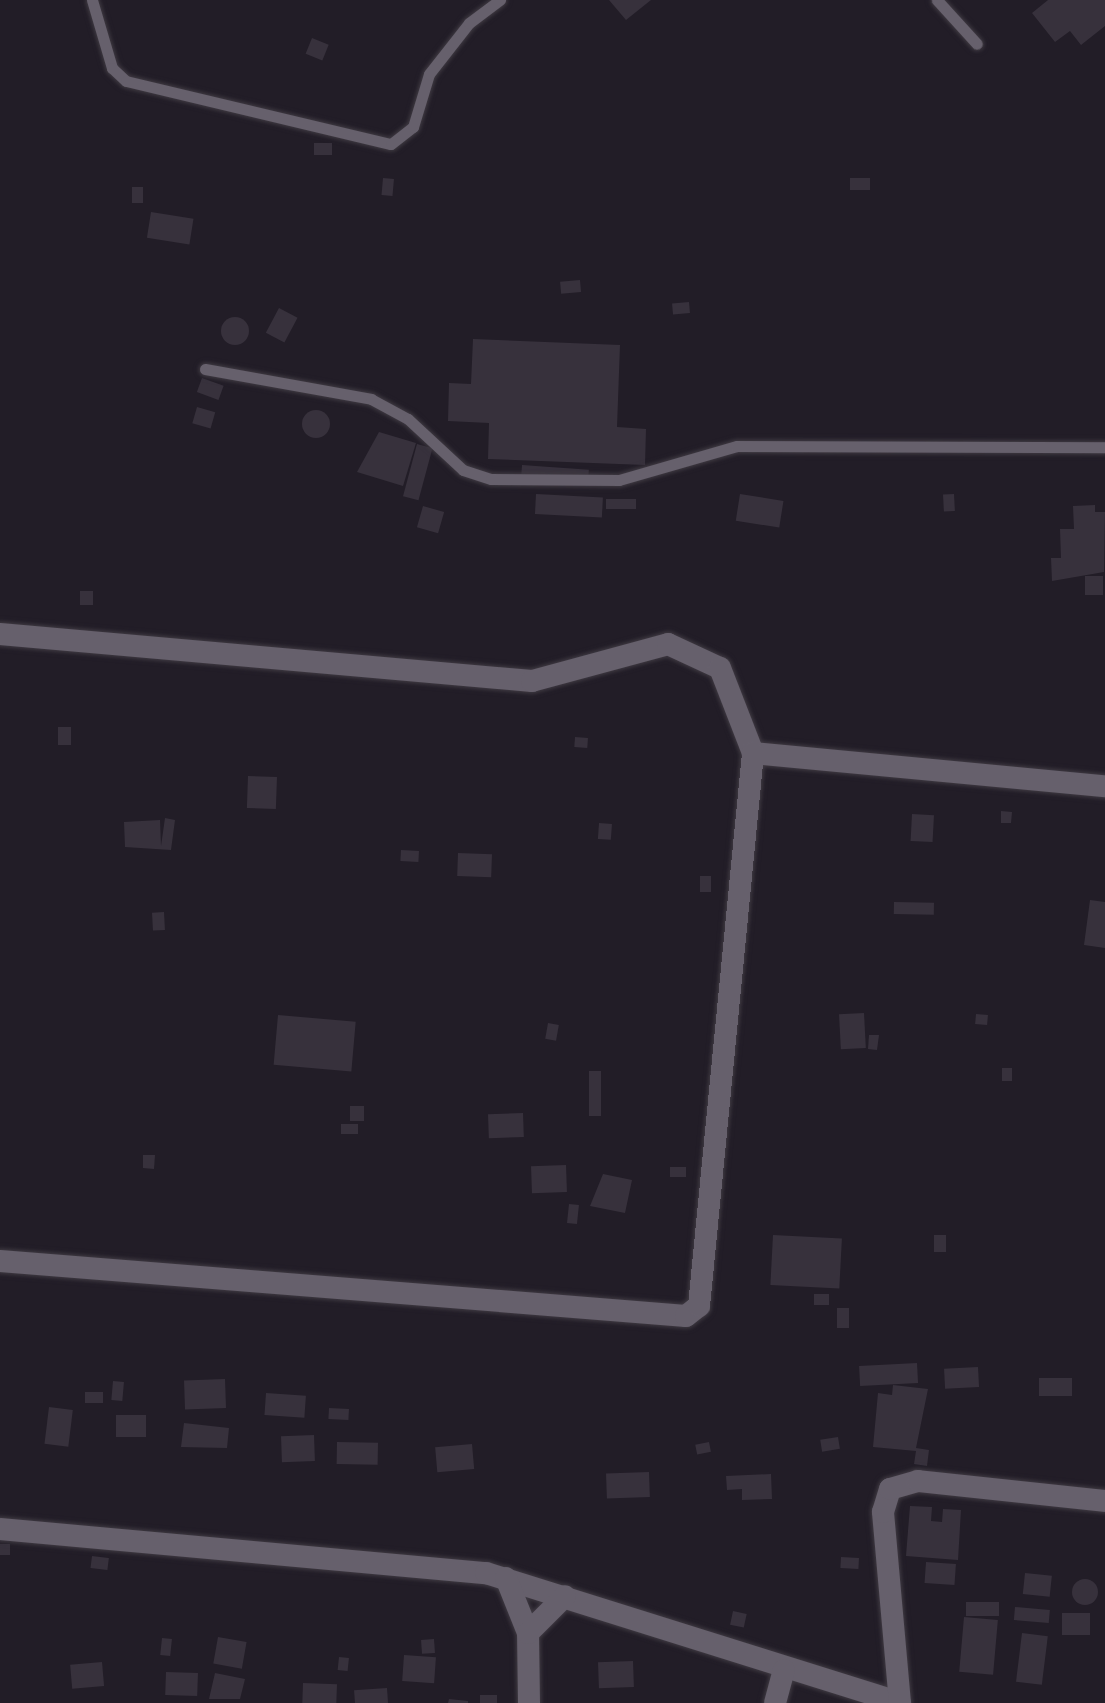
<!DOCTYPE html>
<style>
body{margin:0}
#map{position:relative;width:1105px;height:1703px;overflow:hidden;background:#221d27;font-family:Manrope,sans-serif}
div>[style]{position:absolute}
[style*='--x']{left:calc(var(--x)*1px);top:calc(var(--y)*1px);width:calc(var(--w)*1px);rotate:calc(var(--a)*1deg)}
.building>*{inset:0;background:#37313c;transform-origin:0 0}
.round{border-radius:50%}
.roads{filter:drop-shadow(0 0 2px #3f3a42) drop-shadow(0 0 2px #3f3a42)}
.lane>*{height:11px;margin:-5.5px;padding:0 5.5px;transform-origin:5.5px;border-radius:5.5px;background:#66606c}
.street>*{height:22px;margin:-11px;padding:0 11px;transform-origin:11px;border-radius:11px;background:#66606c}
span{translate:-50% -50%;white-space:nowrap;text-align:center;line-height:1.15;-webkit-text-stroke:7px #221d27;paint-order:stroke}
</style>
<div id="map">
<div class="building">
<div style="clip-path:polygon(609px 0,651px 0,626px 20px)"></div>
<div style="clip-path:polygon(1048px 0,1105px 0,1105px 26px,1081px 45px,1070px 31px,1055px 42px,1032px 13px)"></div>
<div style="left:312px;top:38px;width:18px;height:17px;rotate:22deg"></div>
<div style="left:314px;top:143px;width:18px;height:12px"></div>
<div style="left:383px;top:178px;width:11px;height:17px;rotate:5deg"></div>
<div style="left:870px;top:178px;width:12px;height:20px;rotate:90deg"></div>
<div style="left:132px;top:187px;width:11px;height:16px"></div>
<div style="left:151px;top:212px;width:43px;height:26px;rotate:9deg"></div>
<div style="left:580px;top:280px;width:12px;height:20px;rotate:85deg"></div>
<div style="left:689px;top:302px;width:11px;height:17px;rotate:85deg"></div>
<div style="left:279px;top:308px;width:21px;height:28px;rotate:28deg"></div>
<div class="round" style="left:221px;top:317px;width:28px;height:28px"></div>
<div style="clip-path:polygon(473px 339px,620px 345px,617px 427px,646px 429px,645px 465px,488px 459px,489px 423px,448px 421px,449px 383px,471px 384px)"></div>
<div style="left:202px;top:378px;width:23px;height:15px;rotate:20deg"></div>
<div style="left:197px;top:407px;width:19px;height:17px;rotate:16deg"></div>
<div class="round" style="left:302px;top:410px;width:28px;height:28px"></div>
<div style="clip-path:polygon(379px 432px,416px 443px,403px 486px,357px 472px)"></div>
<div style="left:417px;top:444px;width:16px;height:54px;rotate:15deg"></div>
<div style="left:522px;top:465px;width:67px;height:9px;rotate:4deg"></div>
<div style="left:536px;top:494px;width:67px;height:20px;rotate:3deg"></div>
<div style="left:740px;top:494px;width:44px;height:27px;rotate:9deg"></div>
<div style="left:954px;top:494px;width:17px;height:11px;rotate:87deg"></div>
<div style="left:606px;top:499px;width:30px;height:10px"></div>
<div style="clip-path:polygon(1095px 505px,1095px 512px,1105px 512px,1104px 572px,1052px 581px,1051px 558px,1061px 558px,1060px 529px,1074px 529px,1073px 506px)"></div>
<div style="left:423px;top:506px;width:22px;height:22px;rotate:16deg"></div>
<div style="left:1085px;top:576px;width:18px;height:19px"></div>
<div style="left:80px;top:591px;width:13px;height:14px"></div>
<div style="left:58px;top:727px;width:13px;height:18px"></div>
<div style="left:575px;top:737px;width:13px;height:10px;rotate:4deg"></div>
<div style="left:248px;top:776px;width:29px;height:32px;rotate:2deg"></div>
<div style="clip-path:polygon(1001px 811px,1012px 812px,1011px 823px,1001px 823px)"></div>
<div style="left:912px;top:814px;width:22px;height:27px;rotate:3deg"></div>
<div style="clip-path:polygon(165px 818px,175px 820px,171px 850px,125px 847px,124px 822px,160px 820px,161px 846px)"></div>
<div style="left:599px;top:823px;width:13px;height:16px;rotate:4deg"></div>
<div style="left:401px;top:850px;width:18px;height:11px;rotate:3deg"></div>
<div style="left:458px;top:853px;width:34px;height:23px;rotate:2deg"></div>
<div style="left:700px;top:876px;width:11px;height:16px"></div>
<div style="clip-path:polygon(1090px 900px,1105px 902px,1105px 948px,1084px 945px)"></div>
<div style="left:894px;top:902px;width:40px;height:12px;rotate:1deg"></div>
<div style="left:164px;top:912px;width:18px;height:12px;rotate:87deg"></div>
<div style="left:864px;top:1013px;width:35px;height:25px;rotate:87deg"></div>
<div style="left:976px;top:1014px;width:12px;height:10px;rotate:5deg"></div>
<div style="left:278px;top:1015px;width:78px;height:50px;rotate:5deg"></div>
<div style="left:548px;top:1023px;width:11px;height:16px;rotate:10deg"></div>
<div style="clip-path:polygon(869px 1035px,879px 1035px,877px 1050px,868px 1049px)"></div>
<div style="left:1002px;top:1068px;width:10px;height:13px"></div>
<div style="left:589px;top:1071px;width:12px;height:45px"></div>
<div style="left:350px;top:1106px;width:14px;height:15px"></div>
<div style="left:523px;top:1113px;width:24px;height:35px;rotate:88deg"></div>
<div style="left:358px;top:1124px;width:10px;height:17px;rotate:90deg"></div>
<div style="clip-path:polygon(143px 1155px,155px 1155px,154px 1169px,143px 1168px)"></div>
<div style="left:566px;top:1165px;width:27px;height:35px;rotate:88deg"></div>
<div style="left:670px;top:1167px;width:16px;height:10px"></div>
<div style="clip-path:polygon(603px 1174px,632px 1180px,625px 1213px,590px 1206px)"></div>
<div style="left:569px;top:1204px;width:10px;height:19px;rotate:6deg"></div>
<div style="left:773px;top:1235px;width:69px;height:50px;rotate:3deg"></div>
<div style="left:934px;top:1235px;width:12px;height:17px"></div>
<div style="left:814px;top:1294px;width:15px;height:11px"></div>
<div style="left:849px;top:1308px;width:20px;height:12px;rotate:90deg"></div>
<div style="left:917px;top:1363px;width:20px;height:58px;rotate:87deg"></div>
<div style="left:978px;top:1367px;width:20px;height:34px;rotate:87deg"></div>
<div style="left:1072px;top:1378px;width:18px;height:33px;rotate:90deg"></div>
<div style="left:225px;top:1379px;width:29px;height:41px;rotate:88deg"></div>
<div style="left:113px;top:1381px;width:11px;height:19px;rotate:5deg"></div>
<div style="clip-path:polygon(893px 1385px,928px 1389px,916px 1448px,929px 1450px,927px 1466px,914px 1464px,916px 1451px,873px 1447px,878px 1393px,892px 1395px)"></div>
<div style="left:85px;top:1392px;width:18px;height:11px"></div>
<div style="left:266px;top:1393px;width:40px;height:22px;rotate:4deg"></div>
<div style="left:49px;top:1407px;width:24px;height:37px;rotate:7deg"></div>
<div style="left:329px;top:1408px;width:20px;height:11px;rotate:3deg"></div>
<div style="left:116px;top:1415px;width:30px;height:22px"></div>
<div style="clip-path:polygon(184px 1423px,229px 1428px,227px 1448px,181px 1447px)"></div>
<div style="left:314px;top:1435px;width:26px;height:33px;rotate:88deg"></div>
<div style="left:838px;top:1437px;width:12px;height:18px;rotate:81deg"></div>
<div style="left:337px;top:1442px;width:41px;height:22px;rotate:1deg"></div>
<div style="left:709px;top:1442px;width:10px;height:14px;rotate:79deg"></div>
<div style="left:472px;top:1444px;width:25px;height:37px;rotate:85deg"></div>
<div style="left:649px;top:1472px;width:25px;height:43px;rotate:88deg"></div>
<div style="clip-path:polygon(771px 1474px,772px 1499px,742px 1500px,742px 1489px,727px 1490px,726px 1476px)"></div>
<div style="clip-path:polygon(910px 1506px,932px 1507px,931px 1521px,942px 1522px,943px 1509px,961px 1510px,958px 1560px,906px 1556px)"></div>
<div style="left:0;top:1544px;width:10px;height:11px"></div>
<div style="left:92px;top:1556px;width:17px;height:12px;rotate:7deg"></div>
<div style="left:841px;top:1557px;width:18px;height:11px;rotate:3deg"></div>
<div style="left:926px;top:1562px;width:30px;height:21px;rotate:4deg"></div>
<div style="left:1025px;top:1573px;width:27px;height:21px;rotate:6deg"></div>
<div class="round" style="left:1072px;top:1579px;width:26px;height:26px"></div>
<div style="left:966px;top:1602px;width:33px;height:14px"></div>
<div style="left:1015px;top:1607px;width:35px;height:13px;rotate:5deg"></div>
<div style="left:733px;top:1611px;width:14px;height:14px;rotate:12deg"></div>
<div style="left:1062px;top:1613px;width:28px;height:22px"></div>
<div style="left:964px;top:1617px;width:34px;height:55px;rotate:5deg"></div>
<div style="left:1022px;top:1633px;width:26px;height:49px;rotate:7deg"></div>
<div style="left:218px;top:1637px;width:29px;height:27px;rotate:10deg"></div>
<div style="left:162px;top:1638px;width:10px;height:17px;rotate:6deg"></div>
<div style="left:434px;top:1639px;width:14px;height:13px;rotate:86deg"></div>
<div style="left:404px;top:1655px;width:32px;height:26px;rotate:4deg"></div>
<div style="left:339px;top:1657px;width:10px;height:13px;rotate:6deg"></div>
<div style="left:633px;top:1661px;width:26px;height:35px;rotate:88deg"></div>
<div style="left:102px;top:1662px;width:24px;height:32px;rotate:85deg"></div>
<div style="left:166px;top:1672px;width:32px;height:23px;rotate:2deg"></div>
<div style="clip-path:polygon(215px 1673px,245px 1679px,240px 1699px,209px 1699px)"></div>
<div style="left:303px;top:1683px;width:34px;height:20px;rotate:2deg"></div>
<div style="left:387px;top:1688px;width:15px;height:33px;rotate:86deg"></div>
<div style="left:480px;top:1695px;width:17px;height:8px"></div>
<div style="clip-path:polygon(449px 1699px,468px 1701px,468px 1703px,448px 1703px)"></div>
</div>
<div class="roads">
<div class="lane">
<div style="--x:92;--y:0;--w:71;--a:73.6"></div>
<div style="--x:112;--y:68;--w:19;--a:43"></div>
<div style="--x:126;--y:81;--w:272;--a:13.4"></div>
<div style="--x:391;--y:144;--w:28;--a:-38"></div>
<div style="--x:413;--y:127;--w:55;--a:-73.2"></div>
<div style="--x:429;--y:74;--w:65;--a:-51.9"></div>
<div style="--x:469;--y:23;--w:39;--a:-37"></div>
<div style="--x:937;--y:0;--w:59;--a:47.7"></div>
<div style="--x:205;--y:369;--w:169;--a:10.2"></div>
<div style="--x:371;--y:399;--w:42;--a:28.4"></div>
<div style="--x:408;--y:419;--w:75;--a:42.8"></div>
<div style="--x:463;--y:470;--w:29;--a:18"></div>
<div style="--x:491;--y:479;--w:128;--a:0.4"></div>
<div style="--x:619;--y:480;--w:123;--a:-16.1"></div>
<div style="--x:737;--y:446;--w:368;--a:0.2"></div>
</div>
<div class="street">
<div style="--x:0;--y:634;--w:534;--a:5.05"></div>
<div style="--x:532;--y:681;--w:141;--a:-15.2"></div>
<div style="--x:668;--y:644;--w:57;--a:24.8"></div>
<div style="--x:720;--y:668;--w:91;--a:68.8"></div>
<div style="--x:753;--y:753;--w:354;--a:5.4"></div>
<div style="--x:0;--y:1261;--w:688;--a:4.58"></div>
<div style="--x:686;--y:1316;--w:16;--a:-38"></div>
<div style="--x:699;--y:1306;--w:556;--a:-84.42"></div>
<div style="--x:0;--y:1529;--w:488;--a:5.2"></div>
<div style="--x:486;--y:1573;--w:434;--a:17.4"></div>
<div style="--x:506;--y:1578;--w:59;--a:68.2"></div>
<div style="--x:529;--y:1703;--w:70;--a:-90.8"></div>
<div style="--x:528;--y:1633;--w:52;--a:-45"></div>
<div style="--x:775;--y:1703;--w:34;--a:-75"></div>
<div style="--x:900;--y:1703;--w:192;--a:-95.1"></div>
<div style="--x:883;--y:1512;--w:24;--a:-73"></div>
<div style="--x:890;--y:1489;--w:29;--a:-16"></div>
<div style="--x:918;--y:1481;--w:188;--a:6.1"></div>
</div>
</div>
</div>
